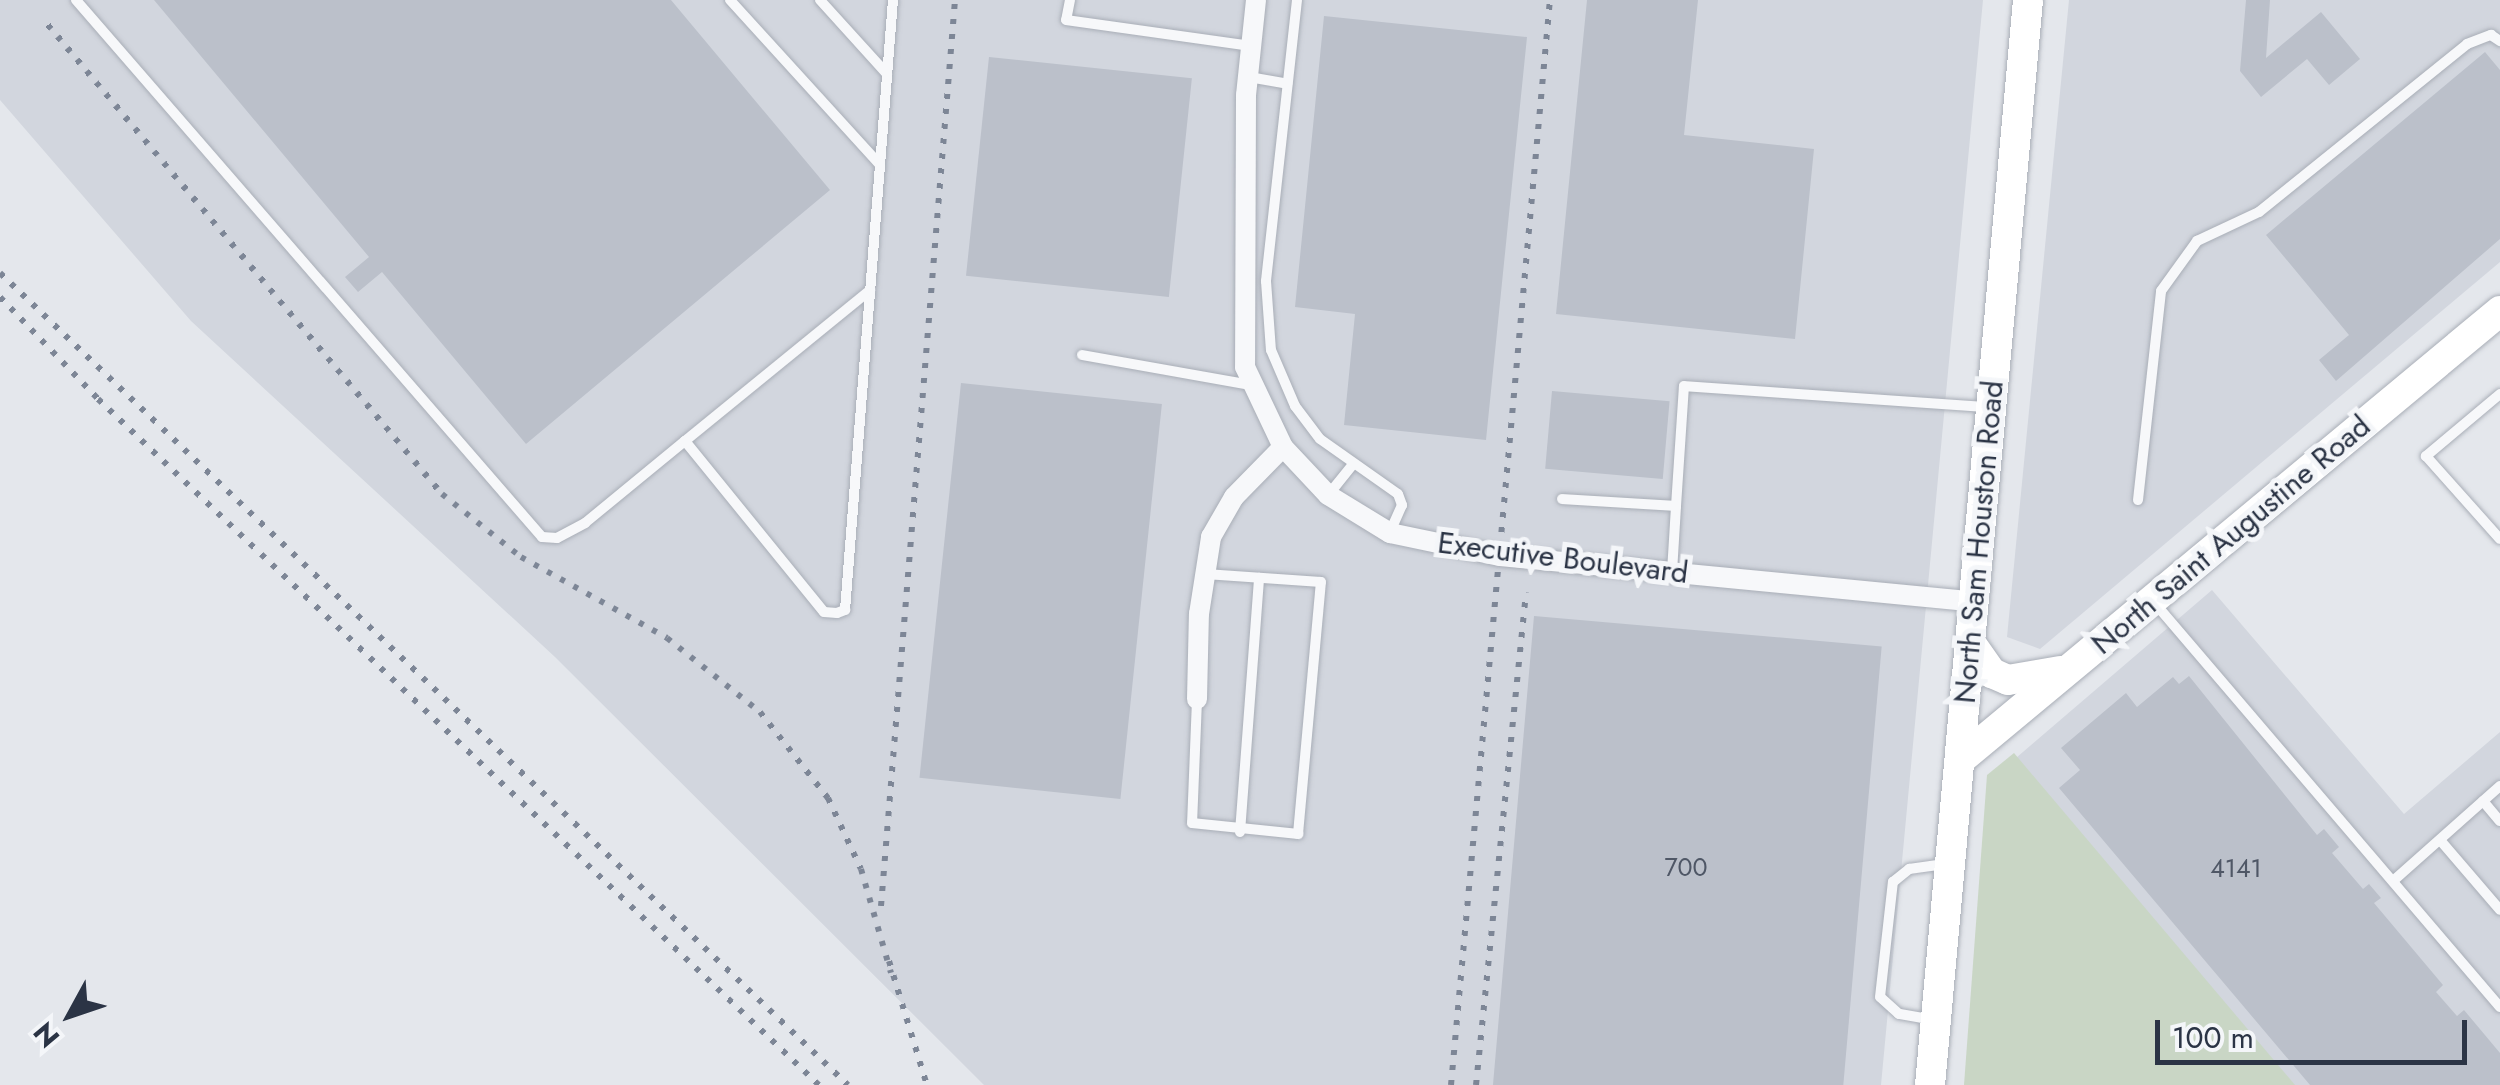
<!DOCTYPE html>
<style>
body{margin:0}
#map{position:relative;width:2500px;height:1085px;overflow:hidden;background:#e4e7ec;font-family:Jost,sans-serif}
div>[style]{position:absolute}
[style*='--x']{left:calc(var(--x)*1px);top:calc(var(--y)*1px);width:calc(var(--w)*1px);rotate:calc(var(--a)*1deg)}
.built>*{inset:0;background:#d2d6de}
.green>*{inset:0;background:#c9d6c5}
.building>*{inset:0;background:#bbc0ca;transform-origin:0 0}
.roads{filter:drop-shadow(0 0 2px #a9aeb7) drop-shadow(0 0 2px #a9aeb7)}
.lane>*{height:10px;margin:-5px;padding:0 5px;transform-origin:5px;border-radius:5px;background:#f7f8fa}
.street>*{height:20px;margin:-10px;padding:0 10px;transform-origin:10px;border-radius:10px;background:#f7f8fa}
.secondary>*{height:30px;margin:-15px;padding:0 15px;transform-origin:15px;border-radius:15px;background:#fff}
.rail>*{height:6px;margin-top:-3px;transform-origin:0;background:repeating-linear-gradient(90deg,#7d8696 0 5px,transparent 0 15px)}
span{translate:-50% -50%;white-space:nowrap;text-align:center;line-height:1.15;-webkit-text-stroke:10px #f4f6f9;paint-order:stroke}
.number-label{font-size:25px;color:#4f5766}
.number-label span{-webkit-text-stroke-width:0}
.street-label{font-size:30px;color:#2b3445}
.north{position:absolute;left:20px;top:965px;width:100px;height:100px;-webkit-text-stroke:8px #f4f6f9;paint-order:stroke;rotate:230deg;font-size:28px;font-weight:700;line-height:40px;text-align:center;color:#2b3445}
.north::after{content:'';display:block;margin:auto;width:35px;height:45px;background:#2b3445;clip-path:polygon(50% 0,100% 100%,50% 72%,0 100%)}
.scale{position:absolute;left:2155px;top:1020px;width:312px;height:45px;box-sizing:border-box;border:5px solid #2b3445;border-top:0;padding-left:12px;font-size:30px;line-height:35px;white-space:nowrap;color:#2b3445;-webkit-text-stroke:8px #f4f6f9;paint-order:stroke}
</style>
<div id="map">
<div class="built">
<div style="clip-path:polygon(0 0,1983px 0,1881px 1085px,984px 1085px,555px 657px,191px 321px,0 100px)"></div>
<div style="clip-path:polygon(2069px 0,2500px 0,2500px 262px,2040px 649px,2007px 637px)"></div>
<div style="clip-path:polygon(2212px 590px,2404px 814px,2500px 732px,2500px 1085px,2285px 1085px,2009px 764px)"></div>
</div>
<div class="green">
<div style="clip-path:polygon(2014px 753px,2295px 1085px,1964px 1085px,1987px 775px)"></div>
</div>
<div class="building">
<div style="clip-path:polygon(154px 0,671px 0,830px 190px,526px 444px,382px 272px,358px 292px,345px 277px,369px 257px)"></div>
<div style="clip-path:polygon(1587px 0,1698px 0,1684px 135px,1814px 149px,1795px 339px,1556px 314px)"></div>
<div style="clip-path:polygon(2246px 0,2270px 0,2266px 58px,2321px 12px,2360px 59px,2329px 85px,2307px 59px,2261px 97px,2240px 71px)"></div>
<div style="clip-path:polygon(1324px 16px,1527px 37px,1486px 440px,1344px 425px,1355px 314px,1295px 307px)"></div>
<div style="clip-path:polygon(2485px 52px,2500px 70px,2500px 239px,2336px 381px,2319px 360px,2349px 335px,2266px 235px)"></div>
<div style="left:989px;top:57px;width:204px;height:220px;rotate:6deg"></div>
<div style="left:961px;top:383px;width:202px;height:397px;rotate:6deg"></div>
<div style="left:1552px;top:391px;width:118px;height:78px;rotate:5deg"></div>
<div style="left:1534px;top:616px;width:349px;height:471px;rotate:5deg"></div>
<div style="clip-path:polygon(2189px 676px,2317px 835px,2324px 829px,2339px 847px,2332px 853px,2363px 889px,2369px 884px,2381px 898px,2374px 903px,2443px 985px,2436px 992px,2457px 1016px,2464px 1010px,2500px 1053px,2500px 1085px,2310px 1085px,2059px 788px,2080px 770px,2061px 748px,2126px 693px,2137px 707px,2173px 677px,2179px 684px)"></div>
</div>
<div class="roads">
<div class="lane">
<div style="--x:76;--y:0;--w:711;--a:49.05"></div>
<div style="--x:542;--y:537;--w:15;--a:4"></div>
<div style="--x:557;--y:538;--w:32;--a:-28"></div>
<div style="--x:585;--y:523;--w:129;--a:-39.4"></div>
<div style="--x:685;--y:441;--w:220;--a:50.9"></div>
<div style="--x:824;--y:612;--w:13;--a:4"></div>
<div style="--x:837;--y:613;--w:9;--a:-21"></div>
<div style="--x:845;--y:610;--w:612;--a:-85.5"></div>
<div style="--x:730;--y:0;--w:223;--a:47.7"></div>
<div style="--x:820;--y:0;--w:100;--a:47.8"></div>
<div style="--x:1070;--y:0;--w:20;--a:101"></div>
<div style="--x:1066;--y:20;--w:187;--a:8"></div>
<div style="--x:1297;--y:0;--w:283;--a:96.3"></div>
<div style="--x:1266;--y:281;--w:69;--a:85.9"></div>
<div style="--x:1271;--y:350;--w:61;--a:66.8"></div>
<div style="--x:1295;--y:406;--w:41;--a:52.9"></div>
<div style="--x:1320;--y:439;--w:95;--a:35.2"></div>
<div style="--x:1398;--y:494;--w:12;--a:70"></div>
<div style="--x:1402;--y:505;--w:30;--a:114"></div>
<div style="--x:1249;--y:77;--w:39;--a:10"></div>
<div style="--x:1082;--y:355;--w:172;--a:10.1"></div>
<div style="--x:2500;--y:394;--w:97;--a:140"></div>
<div style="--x:2426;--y:456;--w:111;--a:48.3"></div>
<div style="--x:685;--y:441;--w:239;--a:-39.2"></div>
<div style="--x:1329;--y:494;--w:38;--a:-51"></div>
<div style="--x:1562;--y:499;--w:114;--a:3.5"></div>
<div style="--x:1676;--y:506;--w:120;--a:-86.2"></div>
<div style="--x:1684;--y:386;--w:304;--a:4"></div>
<div style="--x:2138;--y:500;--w:210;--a:-83.7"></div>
<div style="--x:2161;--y:291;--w:62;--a:-54.2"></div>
<div style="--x:2197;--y:241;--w:68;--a:-25.1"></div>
<div style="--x:2259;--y:212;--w:267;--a:-38.9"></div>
<div style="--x:2467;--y:44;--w:26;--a:-21"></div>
<div style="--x:2491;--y:35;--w:11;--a:34"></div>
<div style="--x:1672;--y:572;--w:66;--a:-86.5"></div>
<div style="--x:2153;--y:601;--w:534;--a:49.48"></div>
<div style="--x:1197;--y:700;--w:123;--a:92.3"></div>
<div style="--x:1192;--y:823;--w:107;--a:5.9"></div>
<div style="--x:1298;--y:834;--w:253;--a:-84.8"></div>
<div style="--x:1321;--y:582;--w:116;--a:-176.1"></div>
<div style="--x:2483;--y:801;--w:26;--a:50"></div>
<div style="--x:1240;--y:832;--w:255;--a:-85.7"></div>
<div style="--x:2440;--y:840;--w:92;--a:49.4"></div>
<div style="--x:2393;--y:881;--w:143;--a:-41.6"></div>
<div style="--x:1934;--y:1020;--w:36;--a:-170"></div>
<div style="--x:1899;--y:1014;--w:25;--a:-138"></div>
<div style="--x:1880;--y:997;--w:116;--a:-83.6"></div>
<div style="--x:1893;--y:882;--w:21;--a:-39"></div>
<div style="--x:1909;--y:869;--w:36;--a:-8"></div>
</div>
<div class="street">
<div style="--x:1256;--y:0;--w:96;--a:96"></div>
<div style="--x:1246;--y:95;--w:272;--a:90.2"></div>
<div style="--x:1245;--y:367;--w:89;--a:64.6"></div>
<div style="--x:1283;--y:447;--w:66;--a:46.8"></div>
<div style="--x:1328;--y:495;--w:73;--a:31.5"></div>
<div style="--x:1390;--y:533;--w:112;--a:11.8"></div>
<div style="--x:1500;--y:556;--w:473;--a:5.5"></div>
<div style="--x:1197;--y:699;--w:85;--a:-88.7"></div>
<div style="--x:1199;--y:614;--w:78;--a:-81.1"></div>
<div style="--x:1211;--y:537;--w:46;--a:-60.1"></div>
<div style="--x:1234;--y:497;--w:70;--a:-45.6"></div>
</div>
<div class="secondary">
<div style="--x:1970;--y:642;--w:38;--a:55"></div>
<div style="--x:1992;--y:673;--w:17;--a:24"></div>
<div style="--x:2008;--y:680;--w:53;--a:-9.8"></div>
<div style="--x:1961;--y:759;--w:701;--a:-39.73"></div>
<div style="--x:1930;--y:1085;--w:1089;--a:-84.84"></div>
</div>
</div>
<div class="rail">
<div style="--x:48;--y:25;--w:613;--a:49.97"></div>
<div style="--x:442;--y:494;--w:101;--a:38.6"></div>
<div style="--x:521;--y:557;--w:167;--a:29"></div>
<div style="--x:667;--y:638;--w:119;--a:38.5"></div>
<div style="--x:760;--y:712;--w:110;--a:51.7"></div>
<div style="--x:828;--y:798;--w:78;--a:65.1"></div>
<div style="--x:861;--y:869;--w:108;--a:73.9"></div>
<div style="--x:0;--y:273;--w:1174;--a:43.76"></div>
<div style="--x:0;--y:297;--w:141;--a:46.1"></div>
<div style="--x:98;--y:399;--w:995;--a:43.58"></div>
<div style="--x:881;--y:906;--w:909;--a:-85.33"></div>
<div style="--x:889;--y:961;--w:130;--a:73"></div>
<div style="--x:1451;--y:1085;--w:1090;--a:-84.79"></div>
<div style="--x:1476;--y:1085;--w:495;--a:-84.2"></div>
</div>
<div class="number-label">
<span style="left:1686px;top:867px">700</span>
<span style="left:2236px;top:868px">4141</span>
</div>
<div class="street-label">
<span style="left:2231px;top:535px;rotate:-40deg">North Saint Augustine Road</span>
<span style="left:1979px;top:542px;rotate:-85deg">North Sam Houston Road</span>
<span style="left:1563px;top:558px;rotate:7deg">Executive Boulevard</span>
</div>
<div class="north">N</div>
<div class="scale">100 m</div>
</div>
